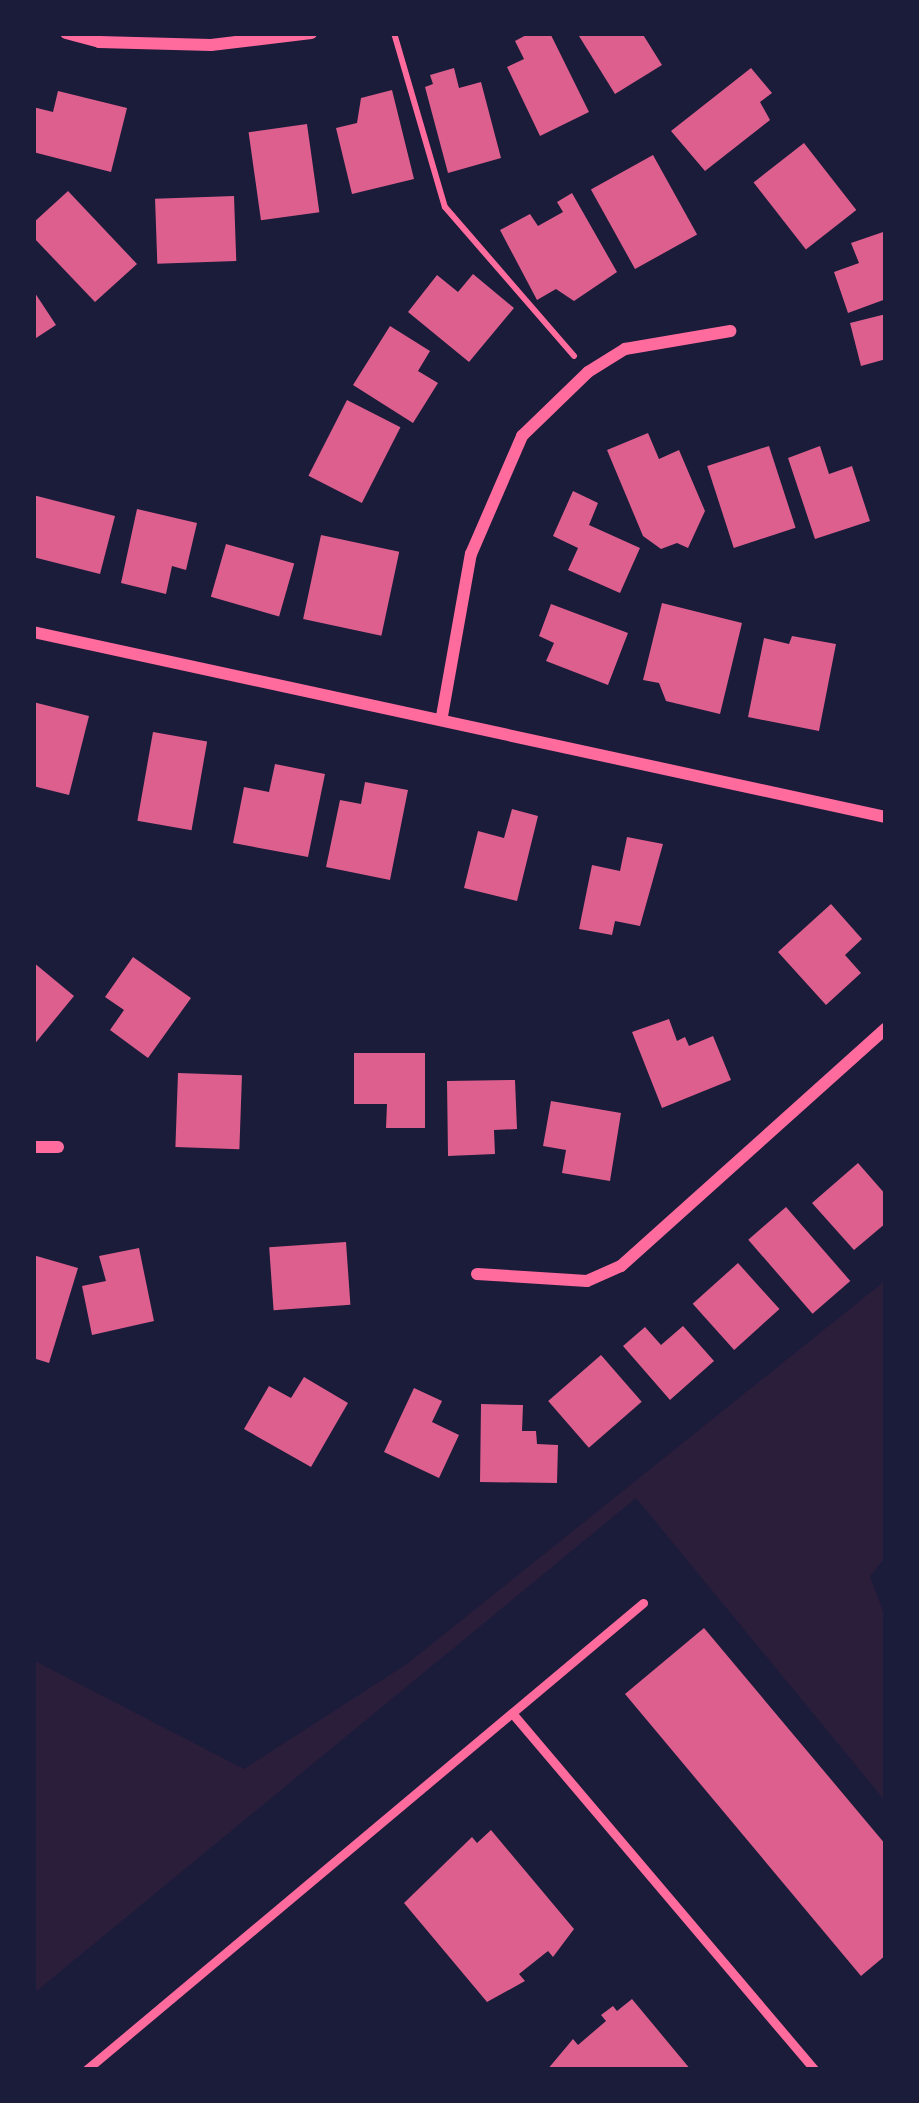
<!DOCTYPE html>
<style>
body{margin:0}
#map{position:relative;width:919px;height:2103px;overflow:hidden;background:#1b1b3a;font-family:"PT Sans Narrow",sans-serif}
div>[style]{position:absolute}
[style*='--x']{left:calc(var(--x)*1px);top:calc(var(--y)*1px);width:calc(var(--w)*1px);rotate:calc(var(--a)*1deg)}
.green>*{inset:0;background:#2a1e3b}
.building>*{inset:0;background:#dd5f8e;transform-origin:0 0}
.path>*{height:6px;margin:-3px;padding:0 3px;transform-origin:3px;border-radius:3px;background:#ff6b9d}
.service>*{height:9px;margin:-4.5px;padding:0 4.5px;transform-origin:4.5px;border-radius:4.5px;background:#ff6b9d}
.minor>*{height:12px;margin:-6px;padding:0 6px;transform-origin:6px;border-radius:6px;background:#ff6b9d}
span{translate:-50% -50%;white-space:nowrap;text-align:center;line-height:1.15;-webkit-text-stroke:9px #1b1b3a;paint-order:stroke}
.frame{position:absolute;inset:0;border:36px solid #1b1b3a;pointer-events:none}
</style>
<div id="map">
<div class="green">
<div style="clip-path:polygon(886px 1280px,886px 1557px,870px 1576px,886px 1620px,886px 1802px,636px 1498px,33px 1994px,33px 1660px,244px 1769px,407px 1664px)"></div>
</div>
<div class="building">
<div style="clip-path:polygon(530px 33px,550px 33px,589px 112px,540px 136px,507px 67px,524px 59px,515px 41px)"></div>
<div style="clip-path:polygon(584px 33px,642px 33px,662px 65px,615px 94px,579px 36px)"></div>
<div style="clip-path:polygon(454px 68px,459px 88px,481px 82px,501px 158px,448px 173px,425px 87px,433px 84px,430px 75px)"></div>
<div style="clip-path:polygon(751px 68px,772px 93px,760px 102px,770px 120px,705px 171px,671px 131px)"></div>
<div style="clip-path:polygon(392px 90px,414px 179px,352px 194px,336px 128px,357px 123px,361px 98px)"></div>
<div style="clip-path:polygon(58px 91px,127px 108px,111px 172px,33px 152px,33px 107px,53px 112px)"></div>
<div style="left:307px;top:124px;width:89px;height:59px;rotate:82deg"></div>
<div style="left:804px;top:143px;width:85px;height:64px;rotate:52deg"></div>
<div style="left:653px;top:155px;width:91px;height:71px;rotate:61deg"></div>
<div style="clip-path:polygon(68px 191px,137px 264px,95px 302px,33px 237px,33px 223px)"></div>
<div style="clip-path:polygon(572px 193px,617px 272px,574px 301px,556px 289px,537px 300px,500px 230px,530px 214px,538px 226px,563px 212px,557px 202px)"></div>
<div style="left:234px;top:196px;width:65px;height:79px;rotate:88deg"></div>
<div style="clip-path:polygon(886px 231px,886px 299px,848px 313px,834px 272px,859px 263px,851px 243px)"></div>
<div style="clip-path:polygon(473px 274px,514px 308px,469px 362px,408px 312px,437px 275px,458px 292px)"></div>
<div style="clip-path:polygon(33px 290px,56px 325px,33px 340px)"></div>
<div style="clip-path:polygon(886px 314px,886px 359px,861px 366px,850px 323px)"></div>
<div style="clip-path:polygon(390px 326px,430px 351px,418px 371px,438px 383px,413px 423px,353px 385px)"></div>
<div style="left:347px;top:400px;width:60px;height:85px;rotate:27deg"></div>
<div style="clip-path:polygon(648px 433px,659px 459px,679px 450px,705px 511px,688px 548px,677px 543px,661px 549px,643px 536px,607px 450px)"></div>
<div style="left:769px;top:446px;width:86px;height:65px;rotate:72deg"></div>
<div style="clip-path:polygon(820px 446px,829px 474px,852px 466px,870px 521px,815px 539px,788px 458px)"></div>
<div style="clip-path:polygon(573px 491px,598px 503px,589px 525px,640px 548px,620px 593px,568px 570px,578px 548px,553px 536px)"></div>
<div style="clip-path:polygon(33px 495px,115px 516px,100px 574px,33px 557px)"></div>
<div style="clip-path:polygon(137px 509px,197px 523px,186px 570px,172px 566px,166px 594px,121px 583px)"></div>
<div style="left:321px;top:535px;width:80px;height:86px;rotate:12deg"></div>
<div style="left:226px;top:544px;width:71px;height:55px;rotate:16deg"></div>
<div style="clip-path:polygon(662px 603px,742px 623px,720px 714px,666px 701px,659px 683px,643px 680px)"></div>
<div style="clip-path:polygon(551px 604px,628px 633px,608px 685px,546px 661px,554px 643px,539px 636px)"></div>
<div style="clip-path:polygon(792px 636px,836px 644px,819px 731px,748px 717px,764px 638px,789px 644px)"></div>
<div style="clip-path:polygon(33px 702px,89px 716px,69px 795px,33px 786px)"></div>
<div style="left:153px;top:732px;width:55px;height:90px;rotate:10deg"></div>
<div style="clip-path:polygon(275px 764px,325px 774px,308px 857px,233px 843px,244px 787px,269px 792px)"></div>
<div style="clip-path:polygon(365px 782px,408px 790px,390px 880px,326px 867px,340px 800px,361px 804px)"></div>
<div style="clip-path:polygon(512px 809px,538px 816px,517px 901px,464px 888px,478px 831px,504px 838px)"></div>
<div style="clip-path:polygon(627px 837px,663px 844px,640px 926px,615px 921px,612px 935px,579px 929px,592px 865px,620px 871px)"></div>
<div style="clip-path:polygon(831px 904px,862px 939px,845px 955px,861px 973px,826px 1005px,778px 952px)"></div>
<div style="clip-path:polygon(133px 957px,191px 998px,148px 1058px,110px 1030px,124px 1010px,105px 997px)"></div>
<div style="clip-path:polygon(33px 962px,74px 996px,33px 1046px)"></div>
<div style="clip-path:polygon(669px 1019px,677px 1041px,685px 1037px,689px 1046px,713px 1036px,731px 1080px,662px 1108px,632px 1032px)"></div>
<div style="clip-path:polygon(354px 1053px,425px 1053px,425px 1128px,386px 1128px,387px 1104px,354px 1104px)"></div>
<div style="left:178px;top:1073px;width:64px;height:74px;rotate:2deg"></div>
<div style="clip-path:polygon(515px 1080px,517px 1129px,494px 1130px,495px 1154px,448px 1156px,447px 1081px)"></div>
<div style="clip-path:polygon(551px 1101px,621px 1113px,610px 1181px,562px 1173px,566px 1150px,543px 1146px)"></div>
<div style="clip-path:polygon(858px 1163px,886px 1195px,886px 1223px,854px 1250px,812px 1203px)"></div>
<div style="left:786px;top:1207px;width:98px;height:50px;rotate:49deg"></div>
<div style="left:346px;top:1242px;width:63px;height:77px;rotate:86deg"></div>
<div style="clip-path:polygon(139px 1248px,154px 1321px,92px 1335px,82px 1286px,106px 1281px,99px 1256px)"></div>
<div style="clip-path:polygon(33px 1255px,78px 1268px,49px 1363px,33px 1358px)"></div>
<div style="left:738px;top:1263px;width:62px;height:61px;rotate:48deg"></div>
<div style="clip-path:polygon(683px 1326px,714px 1361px,670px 1400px,623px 1346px,645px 1327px,661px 1345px)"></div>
<div style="left:601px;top:1355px;width:62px;height:70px;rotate:49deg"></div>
<div style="clip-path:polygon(304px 1377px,348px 1403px,311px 1467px,244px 1429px,269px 1386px,291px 1398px)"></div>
<div style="clip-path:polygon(414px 1388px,442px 1401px,432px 1422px,459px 1435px,439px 1478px,384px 1452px)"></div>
<div style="clip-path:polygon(481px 1404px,523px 1405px,522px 1431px,536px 1431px,537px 1444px,558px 1445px,557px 1483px,480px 1482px)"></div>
<div style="clip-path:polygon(704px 1628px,886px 1845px,886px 1955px,861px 1976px,625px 1694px)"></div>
<div style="clip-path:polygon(491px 1830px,574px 1929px,553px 1957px,548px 1951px,519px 1974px,525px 1981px,487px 2002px,404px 1903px,472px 1837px,477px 1843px)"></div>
<div style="clip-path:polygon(632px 1999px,691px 2070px,547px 2070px,573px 2039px,578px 2045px,606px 2021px,601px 2015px,613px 2006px,617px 2011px)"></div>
</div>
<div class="path">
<div style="--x:394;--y:33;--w:181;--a:73.7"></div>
<div style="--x:445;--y:207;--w:197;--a:49.1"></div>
</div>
<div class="service">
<div style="--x:512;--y:1713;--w:468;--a:49.7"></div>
<div style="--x:86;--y:2070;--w:727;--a:-39.98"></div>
</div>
<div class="minor">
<div style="--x:66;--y:33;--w:34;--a:15"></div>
<div style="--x:99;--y:42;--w:112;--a:1.5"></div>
<div style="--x:211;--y:45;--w:101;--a:-6.8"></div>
<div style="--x:33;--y:632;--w:873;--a:12.24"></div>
<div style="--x:442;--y:716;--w:165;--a:-79.9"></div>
<div style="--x:471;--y:554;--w:129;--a:-66.6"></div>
<div style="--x:522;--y:436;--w:92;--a:-44.1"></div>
<div style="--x:588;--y:372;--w:44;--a:-31.9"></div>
<div style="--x:625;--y:349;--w:107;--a:-9.7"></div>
<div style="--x:33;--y:1147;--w:25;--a:0"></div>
<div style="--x:477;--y:1274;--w:110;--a:3.6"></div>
<div style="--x:587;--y:1281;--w:37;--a:-24"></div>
<div style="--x:621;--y:1266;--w:356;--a:-41.9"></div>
</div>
<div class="frame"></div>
</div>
